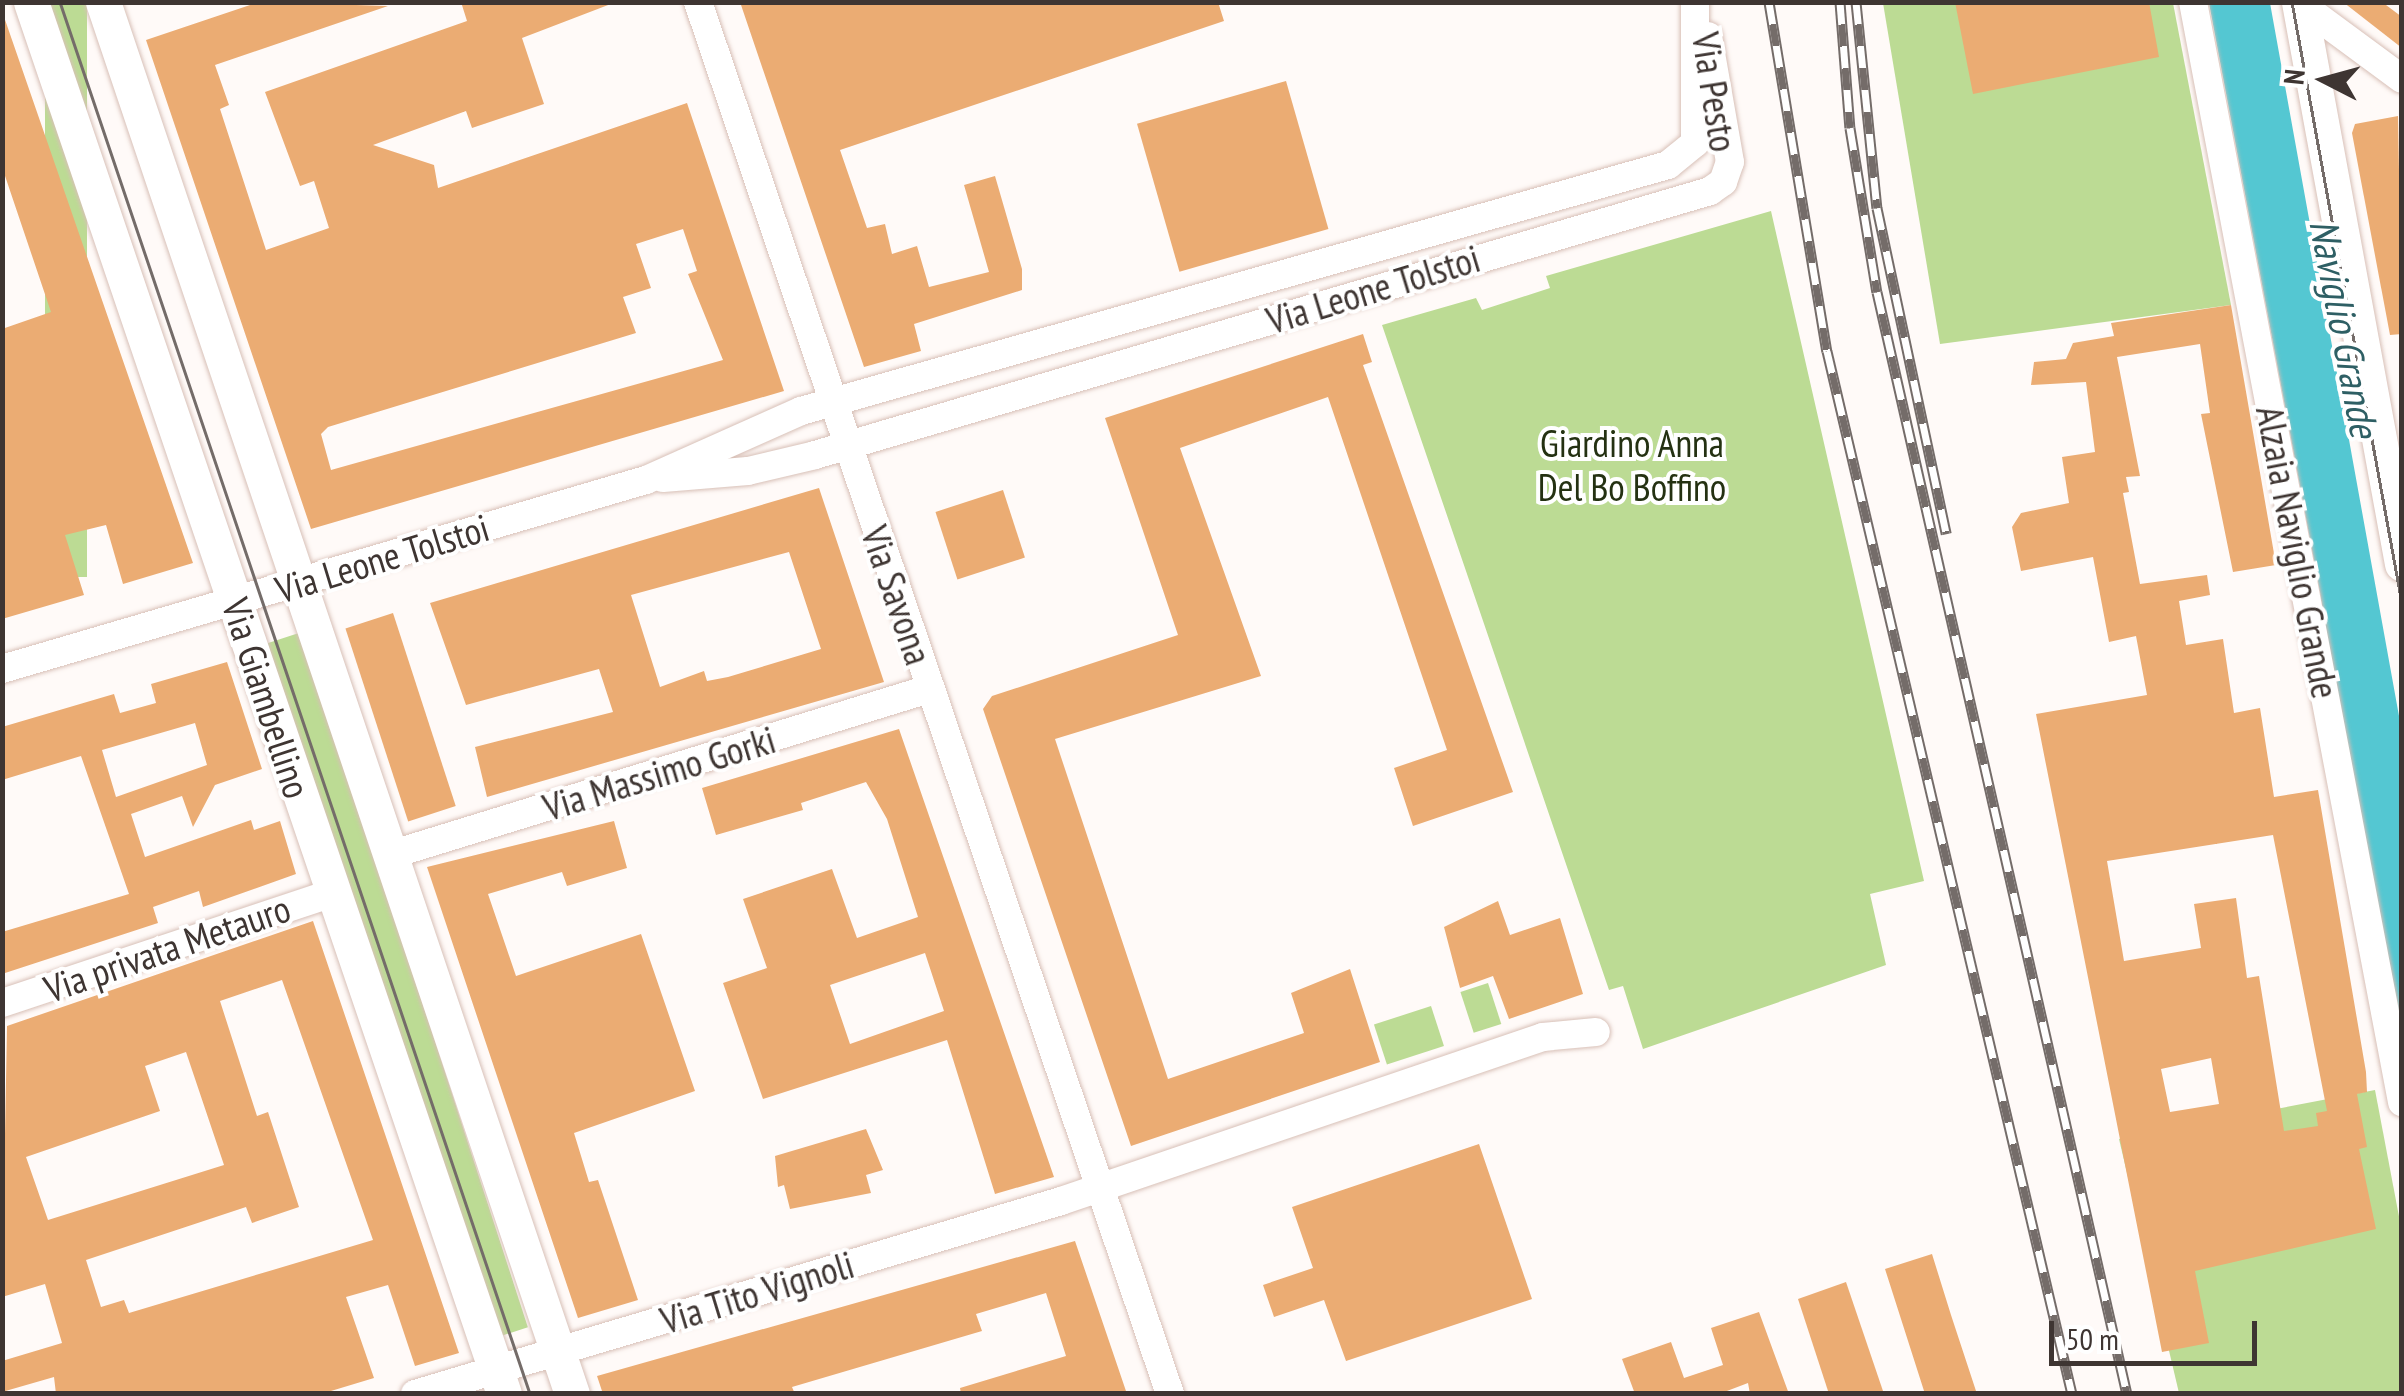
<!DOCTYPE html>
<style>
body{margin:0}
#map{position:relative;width:2404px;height:1396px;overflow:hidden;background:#fffaf8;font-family:"PT Sans Narrow",sans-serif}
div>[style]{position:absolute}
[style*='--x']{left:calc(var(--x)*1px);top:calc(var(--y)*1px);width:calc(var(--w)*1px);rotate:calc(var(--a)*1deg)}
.green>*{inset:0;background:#bcdb94;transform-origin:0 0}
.water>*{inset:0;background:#54c7d2}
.building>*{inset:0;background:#ebac73;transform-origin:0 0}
.roads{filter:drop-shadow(0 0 2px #d8c0b7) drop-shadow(0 0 2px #d8c0b7)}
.minor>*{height:28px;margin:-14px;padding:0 14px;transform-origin:14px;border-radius:14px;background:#fff}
.tertiary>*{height:35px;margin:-17.5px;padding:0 17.5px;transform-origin:17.5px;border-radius:17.5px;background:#fff}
.tram>*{height:2.5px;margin:-1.25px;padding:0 1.25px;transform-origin:1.25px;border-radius:1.25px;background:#746c69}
.rail>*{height:11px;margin-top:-5.5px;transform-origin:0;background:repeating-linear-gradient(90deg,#fff 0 22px,#746c69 0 44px);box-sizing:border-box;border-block:2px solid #746c69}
span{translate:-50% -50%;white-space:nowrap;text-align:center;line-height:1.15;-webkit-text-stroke:8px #fff;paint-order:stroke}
.street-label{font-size:38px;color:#3e3532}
.park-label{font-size:38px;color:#243112}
.water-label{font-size:40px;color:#2e5f64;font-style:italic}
.frame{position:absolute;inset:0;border:5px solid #3e3532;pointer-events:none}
.north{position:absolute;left:2274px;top:30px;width:100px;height:100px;-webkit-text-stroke:8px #fff;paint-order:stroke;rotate:276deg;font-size:28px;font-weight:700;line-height:40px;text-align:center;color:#3e3532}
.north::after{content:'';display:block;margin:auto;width:35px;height:45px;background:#3e3532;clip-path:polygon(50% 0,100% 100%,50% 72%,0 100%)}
.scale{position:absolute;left:2049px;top:1321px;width:208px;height:45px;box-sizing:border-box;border:5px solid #3e3532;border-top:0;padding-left:12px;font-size:30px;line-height:35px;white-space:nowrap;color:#3e3532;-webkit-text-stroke:8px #fff;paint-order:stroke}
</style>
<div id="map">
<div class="green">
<div style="left:45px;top:3px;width:42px;height:574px"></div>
<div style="clip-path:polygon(1883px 3px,2173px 3px,2231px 305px,1940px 344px)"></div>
<div style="clip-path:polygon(1771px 211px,1924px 881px,1870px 894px,1886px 965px,1643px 1049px,1623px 986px,1609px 990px,1382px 325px,1476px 298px,1482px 310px,1550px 288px,1546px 276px)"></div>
<div style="left:302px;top:632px;width:731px;height:42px;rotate:72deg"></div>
<div style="left:1488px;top:983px;width:43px;height:29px;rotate:72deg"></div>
<div style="left:1431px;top:1006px;width:42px;height:60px;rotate:72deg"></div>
<div style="clip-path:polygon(2375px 1090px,2401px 1227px,2401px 1393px,2179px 1393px,2119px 1139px)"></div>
</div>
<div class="water">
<div style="clip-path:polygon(2209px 3px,2270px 3px,2401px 727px,2401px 1091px,2320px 592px)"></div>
</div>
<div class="building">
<div style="clip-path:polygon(evenodd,259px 2px,388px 6px,215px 65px,229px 105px,220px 109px,266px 250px,329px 228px,314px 181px,300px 186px,265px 92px,467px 21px,461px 2px,616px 2px,522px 38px,544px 104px,472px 128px,466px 111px,373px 145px,434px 165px,438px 188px,687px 103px,784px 391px,311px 529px,146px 40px,259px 2px,683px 229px,697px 271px,688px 274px,723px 360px,331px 470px,321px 434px,328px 427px,636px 333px,623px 297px,651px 288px,636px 244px,683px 229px)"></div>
<div style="clip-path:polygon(740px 2px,1218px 2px,1224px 21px,840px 150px,867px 228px,885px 224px,892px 254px,917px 246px,929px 287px,989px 272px,964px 185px,995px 176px,1022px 269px,1022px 290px,914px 324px,921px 351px,864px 367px)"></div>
<div style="clip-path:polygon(1955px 2px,2149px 2px,2159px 57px,1973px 94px)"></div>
<div style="clip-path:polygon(2343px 2px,2382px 2px,2402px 17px,2402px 48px)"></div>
<div style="clip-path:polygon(2px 11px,193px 563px,123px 584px,106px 525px,65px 535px,84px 595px,2px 619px,2px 329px,51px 312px,2px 167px)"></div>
<div style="left:1286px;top:81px;width:154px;height:155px;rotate:74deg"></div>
<div style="clip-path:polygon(2398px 116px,2402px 334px,2390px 335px,2352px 133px,2355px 124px)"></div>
<div style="clip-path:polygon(evenodd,2231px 305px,2276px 565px,2233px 572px,2201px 414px,2210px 413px,2200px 344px,2117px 357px,2140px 476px,2126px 477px,2129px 492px,2123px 493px,2140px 584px,2207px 575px,2210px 595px,2179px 601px,2186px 645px,2223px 639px,2234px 713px,2260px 708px,2274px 797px,2318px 790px,2366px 1072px,2367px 1092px,2357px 1094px,2367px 1147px,2359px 1149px,2376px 1229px,2195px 1271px,2209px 1343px,2162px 1352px,2036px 714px,2147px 695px,2136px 636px,2109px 642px,2093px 557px,2021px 571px,2012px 527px,2021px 513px,2069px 503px,2062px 457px,2095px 452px,2086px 382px,2031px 385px,2034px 362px,2066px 359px,2073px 343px,2114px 336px,2111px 323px,2231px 305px,2273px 835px,2327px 1111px,2316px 1113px,2318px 1126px,2284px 1131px,2259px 976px,2247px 978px,2236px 898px,2194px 904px,2201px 948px,2124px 961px,2107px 861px,2273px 835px,2231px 305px,2211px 1058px,2219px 1104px,2170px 1112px,2161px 1069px,2211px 1058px)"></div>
<div style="clip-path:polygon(1363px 334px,1372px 362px,1363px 365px,1513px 792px,1413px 826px,1394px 768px,1447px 750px,1328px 397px,1180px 448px,1261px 676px,1055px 739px,1168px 1079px,1304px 1033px,1291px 993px,1350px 969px,1380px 1062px,1131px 1146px,983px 709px,992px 696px,1178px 635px,1105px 418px)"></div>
<div style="clip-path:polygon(evenodd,819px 488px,884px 682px,487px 797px,475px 747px,613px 712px,599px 669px,466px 705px,430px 603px,819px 488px,789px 552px,821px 649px,728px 677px,707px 681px,704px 671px,660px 687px,631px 595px,789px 552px)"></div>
<div style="left:1003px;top:490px;width:71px;height:71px;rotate:72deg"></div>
<div style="left:393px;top:613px;width:203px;height:50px;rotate:72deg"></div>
<div style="clip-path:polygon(evenodd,227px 662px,262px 769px,215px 785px,193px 827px,182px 796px,131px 814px,145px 857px,251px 820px,254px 830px,280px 821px,296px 874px,203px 907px,199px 891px,153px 907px,158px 923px,2px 974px,2px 932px,129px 894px,81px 756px,2px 780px,2px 727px,114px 694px,120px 713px,156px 703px,151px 684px,227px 662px,195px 723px,207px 765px,116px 797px,102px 750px,195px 723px)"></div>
<div style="clip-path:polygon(evenodd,899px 729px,1054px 1177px,995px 1194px,947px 1040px,763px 1099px,723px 983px,767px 968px,743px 899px,832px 869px,857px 938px,918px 917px,887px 819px,866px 782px,801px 803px,803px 810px,716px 835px,702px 788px,899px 729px,925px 953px,944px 1011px,850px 1044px,830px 985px,925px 953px)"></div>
<div style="clip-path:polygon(614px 821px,627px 868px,567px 886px,562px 872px,488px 894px,516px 976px,641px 934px,695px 1091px,574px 1133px,589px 1182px,598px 1180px,638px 1300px,578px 1318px,427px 867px)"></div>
<div style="clip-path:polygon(1498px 901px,1510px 935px,1560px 918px,1583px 994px,1509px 1019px,1493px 976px,1460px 988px,1444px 927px)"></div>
<div style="clip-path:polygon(evenodd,313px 921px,459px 1353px,415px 1366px,388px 1285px,346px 1297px,374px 1378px,321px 1394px,56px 1394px,54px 1377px,2px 1392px,2px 1361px,62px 1343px,45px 1284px,2px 1297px,7px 1026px,313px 921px,282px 980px,373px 1240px,129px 1313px,124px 1300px,101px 1307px,86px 1260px,246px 1207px,252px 1223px,299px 1207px,268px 1112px,257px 1116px,220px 1001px,282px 980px,313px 921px,186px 1052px,224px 1165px,48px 1220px,26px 1157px,160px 1111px,145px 1066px,186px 1052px)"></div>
<div style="clip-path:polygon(866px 1129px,883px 1170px,866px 1175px,871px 1193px,790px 1209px,784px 1185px,778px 1187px,775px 1156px)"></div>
<div style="clip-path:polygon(1479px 1144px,1532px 1299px,1346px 1361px,1324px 1300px,1274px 1317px,1263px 1285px,1313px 1268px,1292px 1207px)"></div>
<div style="clip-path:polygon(1075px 1241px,1127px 1394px,961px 1394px,960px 1388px,1066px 1356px,1046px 1293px,976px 1314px,982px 1331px,792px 1387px,795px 1394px,603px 1394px,597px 1376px)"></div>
<div style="clip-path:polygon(1932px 1254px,1951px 1315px,1977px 1394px,1925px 1394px,1885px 1269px)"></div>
<div style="clip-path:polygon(1846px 1282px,1884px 1394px,1829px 1394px,1798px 1299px)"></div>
<div style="clip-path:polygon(1759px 1312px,1789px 1394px,1750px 1394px,1748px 1383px,1719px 1394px,1635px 1394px,1622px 1359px,1671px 1342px,1684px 1378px,1723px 1365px,1711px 1328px)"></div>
</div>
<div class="roads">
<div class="minor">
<div style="--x:698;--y:2;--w:1470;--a:71.27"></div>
<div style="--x:2193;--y:2;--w:1120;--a:79.24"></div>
<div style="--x:2299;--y:3;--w:128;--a:36.4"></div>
<div style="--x:663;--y:478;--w:85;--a:-4.7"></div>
<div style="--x:748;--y:471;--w:69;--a:-13.4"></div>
<div style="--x:815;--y:455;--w:933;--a:-16.43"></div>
<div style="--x:1710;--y:191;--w:16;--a:-35"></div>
<div style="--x:1723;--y:182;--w:21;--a:-71"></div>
<div style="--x:1730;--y:162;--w:128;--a:-99.9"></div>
<div style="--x:2;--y:669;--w:671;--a:-16.36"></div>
<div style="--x:646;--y:480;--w:170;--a:-24"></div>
<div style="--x:801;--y:411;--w:901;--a:-15.84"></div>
<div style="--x:1668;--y:165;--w:35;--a:-39"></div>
<div style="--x:1695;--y:143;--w:141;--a:-90"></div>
<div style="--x:390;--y:855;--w:564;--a:-17.12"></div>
<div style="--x:2;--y:1003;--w:348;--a:-18.4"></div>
<div style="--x:415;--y:1394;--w:674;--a:-16.63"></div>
<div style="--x:1061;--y:1201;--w:509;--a:-18.79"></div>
<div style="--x:1543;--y:1037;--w:53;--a:-5.4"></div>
</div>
<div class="tertiary">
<div style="--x:31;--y:2;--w:1470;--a:71.23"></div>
<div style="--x:103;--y:2;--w:1469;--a:71.38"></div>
<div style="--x:2299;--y:2;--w:571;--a:79.61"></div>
</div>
</div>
<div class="tram">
<div style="--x:60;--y:2;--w:1469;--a:71.34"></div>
<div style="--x:2292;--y:2;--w:611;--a:79.63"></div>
</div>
<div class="rail">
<div style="--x:1769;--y:2;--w:354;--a:80.6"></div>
<div style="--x:1827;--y:351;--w:1071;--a:76.78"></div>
<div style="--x:1840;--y:2;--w:126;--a:85.5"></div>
<div style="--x:1850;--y:128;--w:166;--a:80.7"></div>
<div style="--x:1877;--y:292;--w:1130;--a:77.22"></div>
<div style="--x:1856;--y:2;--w:207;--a:84.2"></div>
<div style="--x:1877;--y:208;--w:333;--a:78"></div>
</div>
<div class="street-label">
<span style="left:1715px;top:92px;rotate:81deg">Via Pesto</span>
<span style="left:1373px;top:289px;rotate:-17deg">Via Leone Tolstoi</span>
<span style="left:2298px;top:552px;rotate:79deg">Alzaia Naviglio Grande</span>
<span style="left:382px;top:558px;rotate:-17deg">Via Leone Tolstoi</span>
<span style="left:897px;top:595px;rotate:71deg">Via Savona</span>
<span style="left:267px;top:698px;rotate:72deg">Via Giambellino</span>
<span style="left:659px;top:773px;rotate:-17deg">Via Massimo Gorki</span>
<span style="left:167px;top:948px;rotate:-19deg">Via privata Metauro</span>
<span style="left:757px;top:1292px;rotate:-17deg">Via Tito Vignoli</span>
</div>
<div class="park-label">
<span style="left:1632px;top:465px">Giardino Anna<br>Del Bo Boffino</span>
</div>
<div class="water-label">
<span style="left:2345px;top:328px;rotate:79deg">Naviglio Grande</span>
</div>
<div class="frame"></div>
<div class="north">N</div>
<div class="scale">50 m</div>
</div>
